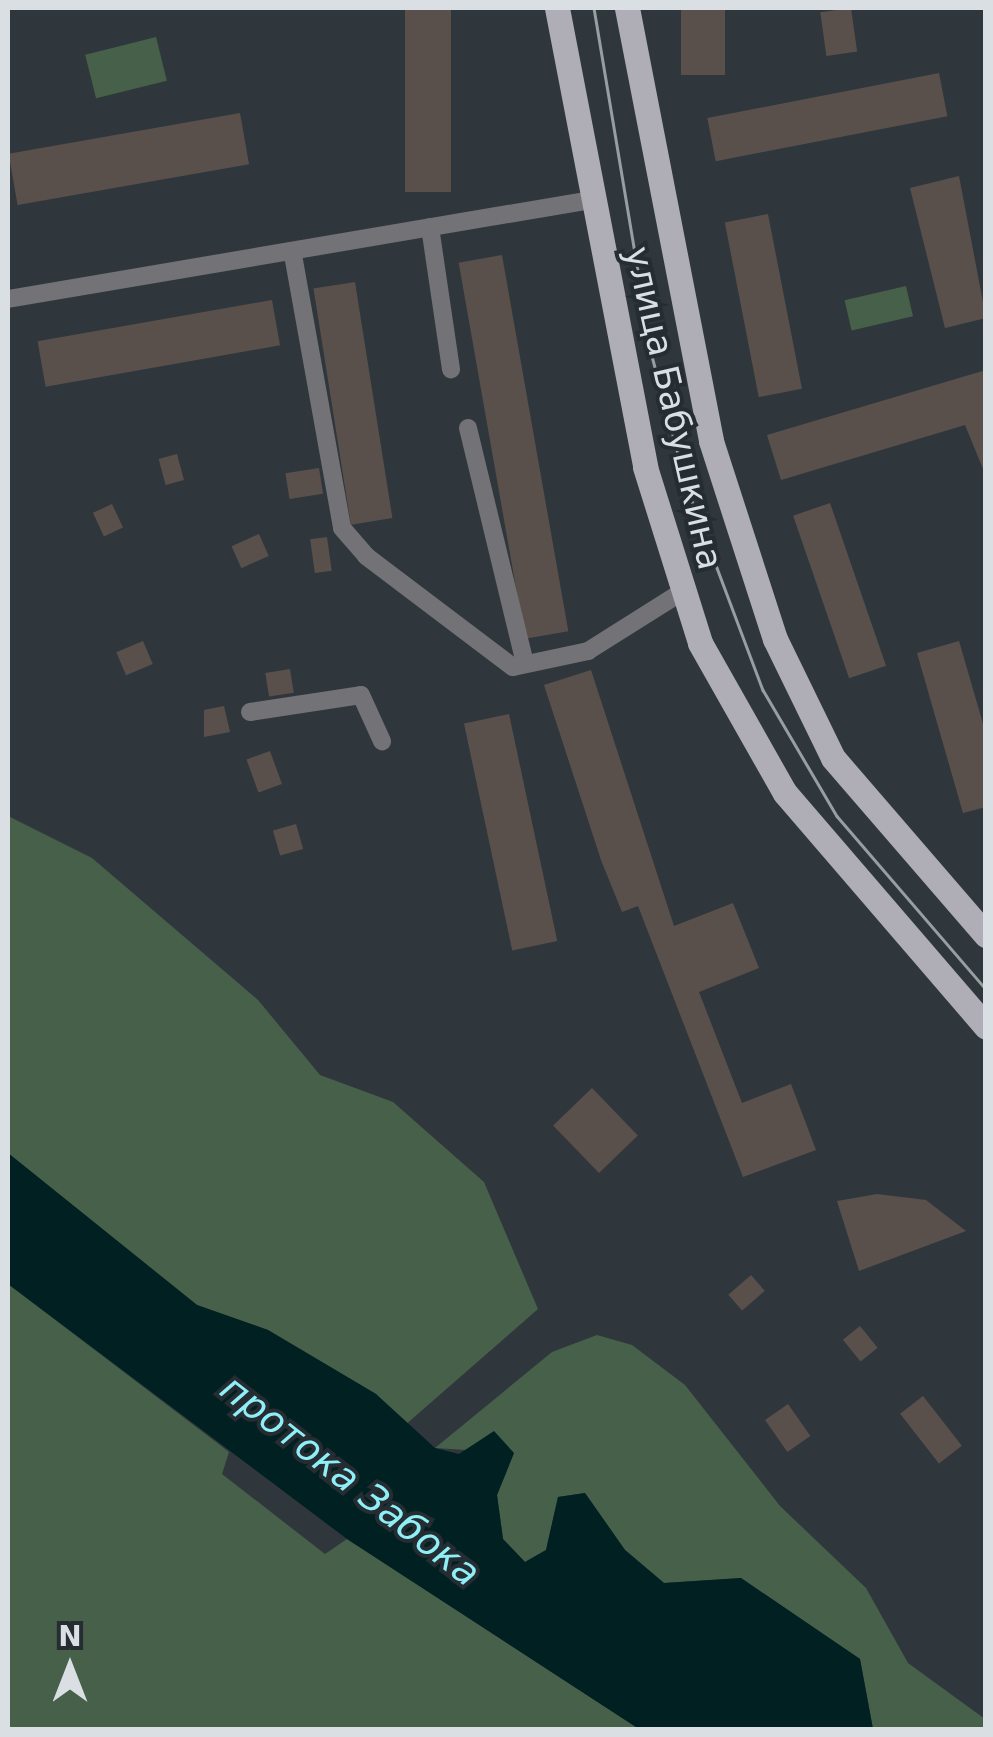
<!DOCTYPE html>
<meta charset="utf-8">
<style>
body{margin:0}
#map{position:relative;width:993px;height:1737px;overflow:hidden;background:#2f373d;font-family:"DejaVu Sans",sans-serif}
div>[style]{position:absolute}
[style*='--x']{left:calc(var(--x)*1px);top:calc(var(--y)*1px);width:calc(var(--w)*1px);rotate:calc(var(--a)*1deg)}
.green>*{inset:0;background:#47604a;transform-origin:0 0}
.water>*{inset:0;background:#002022}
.building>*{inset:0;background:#5a504b;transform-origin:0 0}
.minor>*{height:18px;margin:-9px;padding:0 9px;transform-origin:9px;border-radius:9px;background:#737277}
.primary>*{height:25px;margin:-12.5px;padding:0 12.5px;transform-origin:12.5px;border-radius:12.5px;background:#afaeb7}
.tram>*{height:2.5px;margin:-1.25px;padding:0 1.25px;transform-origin:1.25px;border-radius:1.25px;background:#989fa3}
span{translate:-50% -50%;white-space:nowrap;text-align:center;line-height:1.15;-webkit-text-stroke:8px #252d33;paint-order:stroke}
.street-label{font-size:35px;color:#dadfe3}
.water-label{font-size:38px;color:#8ef0f6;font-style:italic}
.frame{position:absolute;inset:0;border:10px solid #dadfe3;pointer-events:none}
.north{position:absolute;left:20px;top:1617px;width:100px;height:100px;-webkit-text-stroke:8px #252d33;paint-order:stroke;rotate:0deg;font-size:28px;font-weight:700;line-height:40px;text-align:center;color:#dadfe3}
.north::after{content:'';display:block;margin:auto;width:35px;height:45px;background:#dadfe3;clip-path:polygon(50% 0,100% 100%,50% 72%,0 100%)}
</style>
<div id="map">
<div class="green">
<div style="left:156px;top:37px;width:45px;height:73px;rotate:76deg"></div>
<div style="left:906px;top:286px;width:31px;height:63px;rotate:77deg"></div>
<div style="clip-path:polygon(8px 816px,92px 858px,258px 1000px,320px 1075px,393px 1102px,484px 1182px,538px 1309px,404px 1426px,376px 1394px,268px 1330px,197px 1305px,8px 1153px)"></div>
<div style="clip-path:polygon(8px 1284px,229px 1452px,222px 1474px,325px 1554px,347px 1539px,639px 1729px,8px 1729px)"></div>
<div style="clip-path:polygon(597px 1335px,632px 1345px,685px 1385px,780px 1506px,866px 1588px,908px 1663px,985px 1719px,985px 1729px,873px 1729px,860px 1659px,741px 1578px,664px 1583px,625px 1550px,585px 1493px,558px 1497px,546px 1550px,525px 1562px,503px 1539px,497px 1495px,514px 1453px,435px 1448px,552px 1352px)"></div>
</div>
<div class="water">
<div style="clip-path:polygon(8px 1153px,197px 1305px,268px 1330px,376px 1394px,435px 1448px,459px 1454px,494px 1431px,514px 1453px,497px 1495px,503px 1539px,525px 1562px,546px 1550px,558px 1497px,585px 1493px,625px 1550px,664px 1583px,741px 1578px,860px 1659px,873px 1729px,639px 1729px,347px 1539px,8px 1284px)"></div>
</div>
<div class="building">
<div style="left:405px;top:8px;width:46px;height:184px"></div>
<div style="left:681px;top:8px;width:44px;height:67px"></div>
<div style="left:851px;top:8px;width:44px;height:31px;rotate:82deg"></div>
<div style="left:939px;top:73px;width:44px;height:236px;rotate:79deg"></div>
<div style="left:240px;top:113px;width:52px;height:235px;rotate:80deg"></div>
<div style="clip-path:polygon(959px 176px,986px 318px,945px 328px,910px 188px)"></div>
<div style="left:768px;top:214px;width:178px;height:44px;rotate:79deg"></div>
<div style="left:502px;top:255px;width:382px;height:44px;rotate:80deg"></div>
<div style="left:355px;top:282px;width:239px;height:42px;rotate:81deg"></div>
<div style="left:272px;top:300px;width:46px;height:238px;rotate:80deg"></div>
<div style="clip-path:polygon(986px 370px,986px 476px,965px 425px,781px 480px,767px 435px)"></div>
<div style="left:177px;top:454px;width:27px;height:19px;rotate:75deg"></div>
<div style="left:319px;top:468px;width:26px;height:34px;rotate:81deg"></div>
<div style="left:830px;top:503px;width:172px;height:39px;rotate:71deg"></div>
<div style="left:112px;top:504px;width:26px;height:21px;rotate:65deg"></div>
<div style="left:259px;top:534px;width:24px;height:30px;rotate:66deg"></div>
<div style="left:327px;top:537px;width:34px;height:17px;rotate:82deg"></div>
<div style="left:143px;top:641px;width:25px;height:29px;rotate:67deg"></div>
<div style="clip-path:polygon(959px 641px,986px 734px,986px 807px,963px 813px,917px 653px)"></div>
<div style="left:290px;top:669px;width:24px;height:25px;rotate:81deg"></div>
<div style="clip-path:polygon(591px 670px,674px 926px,733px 903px,759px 968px,699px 992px,742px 1103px,791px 1084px,816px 1150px,743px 1177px,638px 906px,622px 912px,601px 860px,544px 685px)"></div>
<div style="clip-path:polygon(224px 706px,230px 732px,204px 737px,204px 710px)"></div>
<div style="left:509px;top:714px;width:232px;height:46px;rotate:78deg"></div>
<div style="left:270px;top:751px;width:35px;height:25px;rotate:70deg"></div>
<div style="left:296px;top:824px;width:26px;height:24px;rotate:74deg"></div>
<div style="left:592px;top:1088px;width:66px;height:54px;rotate:46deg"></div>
<div style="clip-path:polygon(877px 1194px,926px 1200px,966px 1231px,859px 1271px,837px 1201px)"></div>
<div style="left:751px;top:1275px;width:21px;height:30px;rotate:49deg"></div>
<div style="left:860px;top:1326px;width:28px;height:22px;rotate:51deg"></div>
<div style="left:923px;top:1396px;width:63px;height:29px;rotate:52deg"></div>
<div style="left:788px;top:1404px;width:39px;height:28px;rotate:55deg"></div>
</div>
<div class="minor">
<div style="--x:430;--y:227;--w:144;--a:81.6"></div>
<div style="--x:293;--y:255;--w:277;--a:79.8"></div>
<div style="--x:342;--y:528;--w:37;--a:49"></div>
<div style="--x:366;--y:556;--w:184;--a:37.1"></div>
<div style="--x:513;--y:667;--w:77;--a:-12"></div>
<div style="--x:588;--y:651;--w:109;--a:-32.2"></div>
<div style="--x:8;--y:299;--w:591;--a:-9.64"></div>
<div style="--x:468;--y:428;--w:242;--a:76.4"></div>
<div style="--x:250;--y:712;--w:112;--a:-8.7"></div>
<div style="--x:361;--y:695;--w:51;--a:65.5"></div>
</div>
<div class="primary">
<div style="--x:557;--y:8;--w:467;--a:79.1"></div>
<div style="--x:645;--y:467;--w:184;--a:72.6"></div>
<div style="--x:700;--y:643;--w:172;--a:60.5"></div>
<div style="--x:785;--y:793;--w:308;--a:49.3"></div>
<div style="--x:627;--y:8;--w:441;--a:79"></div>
<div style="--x:711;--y:441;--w:208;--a:72.1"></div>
<div style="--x:775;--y:639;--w:132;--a:64"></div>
<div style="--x:833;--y:758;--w:234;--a:49.2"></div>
</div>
<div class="tram">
<div style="--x:594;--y:8;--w:353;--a:80.5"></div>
<div style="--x:652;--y:356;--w:137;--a:75.1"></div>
<div style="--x:687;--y:488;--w:216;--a:69.4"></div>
<div style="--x:763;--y:690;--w:146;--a:59.6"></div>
<div style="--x:837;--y:816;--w:228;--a:49.3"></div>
</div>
<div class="street-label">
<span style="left:674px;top:408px;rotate:77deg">улица Бабушкина</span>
</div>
<div class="water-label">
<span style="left:350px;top:1481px;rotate:38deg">протока Забока</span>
</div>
<div class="frame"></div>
<div class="north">N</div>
</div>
